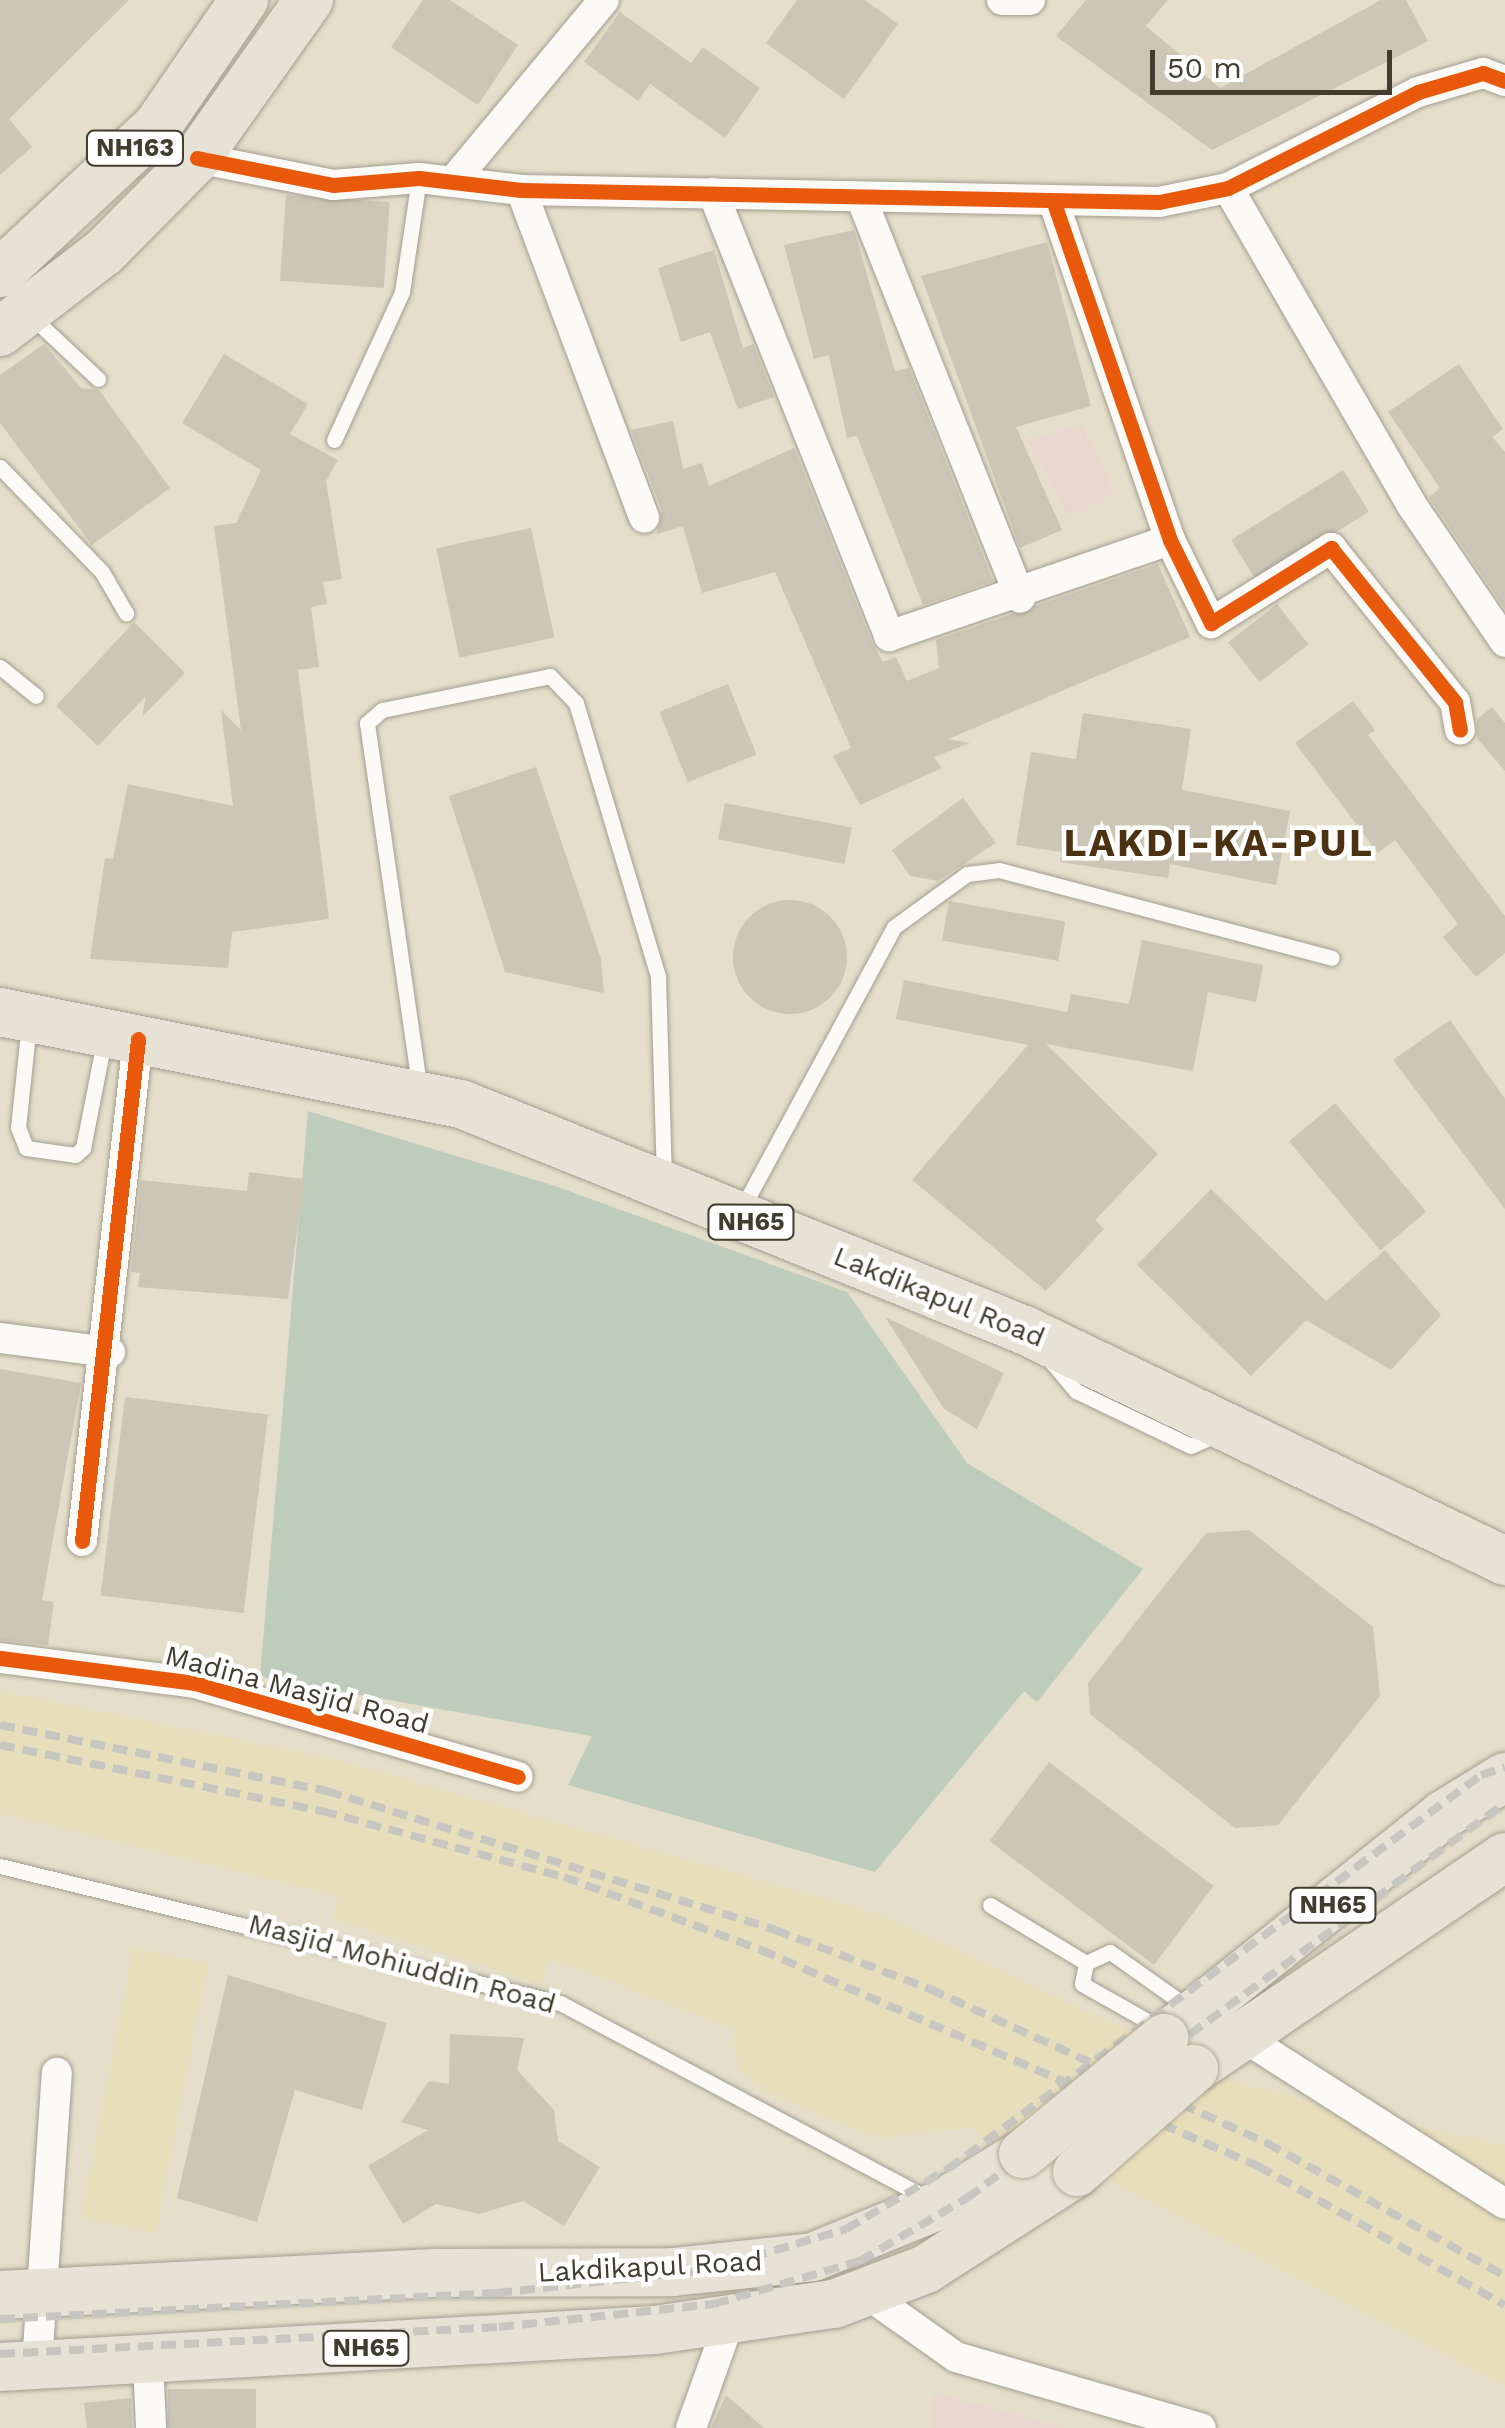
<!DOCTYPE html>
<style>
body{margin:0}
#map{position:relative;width:1505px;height:2428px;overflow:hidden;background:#e4deca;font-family:"Work Sans",sans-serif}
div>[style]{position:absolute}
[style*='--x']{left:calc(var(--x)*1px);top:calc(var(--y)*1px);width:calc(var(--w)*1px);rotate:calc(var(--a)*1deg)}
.commercial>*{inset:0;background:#ead8d0}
.built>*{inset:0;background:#e7debc;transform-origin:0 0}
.green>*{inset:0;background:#beccbb}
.building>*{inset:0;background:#cbc6b6;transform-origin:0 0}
.round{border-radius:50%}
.roads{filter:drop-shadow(0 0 2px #a39e8f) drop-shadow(0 0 2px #a39e8f)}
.service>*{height:15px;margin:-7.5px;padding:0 7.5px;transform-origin:7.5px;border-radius:7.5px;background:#fbfaf7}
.minor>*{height:30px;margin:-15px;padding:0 15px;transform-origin:15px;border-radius:15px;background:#fbfaf7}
.trunk>*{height:48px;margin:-24px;padding:0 24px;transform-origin:24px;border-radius:24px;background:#e6e2d6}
.rail>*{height:8px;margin-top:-4px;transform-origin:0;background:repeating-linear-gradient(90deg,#c7c6c1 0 15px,transparent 0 23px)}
.bridges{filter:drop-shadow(0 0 2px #b2aa95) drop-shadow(0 0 2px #b2aa95)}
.trunk-bridge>*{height:48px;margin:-24px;padding:0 24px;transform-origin:24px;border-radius:24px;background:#e6e2d6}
.cycleway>*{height:15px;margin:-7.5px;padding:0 7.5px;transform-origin:7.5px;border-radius:7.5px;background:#e8590c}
span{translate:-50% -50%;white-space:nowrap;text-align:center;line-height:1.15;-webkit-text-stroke:9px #fff;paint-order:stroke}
.shield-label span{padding:2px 8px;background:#fff;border:2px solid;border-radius:8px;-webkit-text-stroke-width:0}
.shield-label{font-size:25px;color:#403c2e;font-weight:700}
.street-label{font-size:28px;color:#403c2e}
.district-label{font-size:38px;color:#4c3212;font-weight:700;letter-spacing:2.5px}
.scale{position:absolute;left:1150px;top:50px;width:242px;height:45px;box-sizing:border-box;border:5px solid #403c2e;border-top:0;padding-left:12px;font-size:30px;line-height:35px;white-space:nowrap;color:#403c2e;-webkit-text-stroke:8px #fff;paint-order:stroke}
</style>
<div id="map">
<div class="commercial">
<div style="clip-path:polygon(1082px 424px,1115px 494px,1069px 517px,1027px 440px)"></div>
<div style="clip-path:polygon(934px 2393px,1068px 2428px,932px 2428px)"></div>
</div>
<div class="built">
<div style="clip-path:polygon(0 1691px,334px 1759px,882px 1915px,1244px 2085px,1505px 2146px,1505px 2386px,1108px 2180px,990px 2147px,973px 2127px,876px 2138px,768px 2093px,739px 2069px,731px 2028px,551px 1959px,541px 1984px,332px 1919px,338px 1896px,0 1814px)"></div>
<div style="left:133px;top:1948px;width:77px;height:275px;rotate:11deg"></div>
</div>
<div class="green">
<div style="clip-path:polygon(308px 1111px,555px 1186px,847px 1292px,967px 1463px,1143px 1569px,1037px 1702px,1024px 1691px,875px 1872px,568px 1785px,592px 1736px,260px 1677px)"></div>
</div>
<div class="building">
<div style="clip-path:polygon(0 0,129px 0,9px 119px,32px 147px,0 175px)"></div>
<div style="clip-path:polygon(423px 0,450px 0,518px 45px,478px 105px,391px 47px)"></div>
<div style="clip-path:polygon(797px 0,865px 0,898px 24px,844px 99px,766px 43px)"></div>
<div style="clip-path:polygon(1086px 0,1168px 0,1146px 26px,1220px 88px,1381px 0,1406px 0,1428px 41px,1212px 150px,1056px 36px)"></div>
<div style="clip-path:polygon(620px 12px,691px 63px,703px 47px,760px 88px,725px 138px,650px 84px,638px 101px,584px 62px)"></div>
<div style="left:286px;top:195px;width:104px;height:86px;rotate:4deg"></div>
<div style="clip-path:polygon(854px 230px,895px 371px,909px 368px,993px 581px,923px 605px,857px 436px,847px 438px,829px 355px,814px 359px,784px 245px)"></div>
<div style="clip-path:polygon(1047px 242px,1091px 406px,1016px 427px,1062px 530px,1020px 548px,921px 276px)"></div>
<div style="clip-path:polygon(714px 250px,743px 348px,753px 344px,774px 397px,738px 409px,710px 332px,681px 342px,658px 268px)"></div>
<div style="clip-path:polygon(44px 344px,81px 388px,99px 390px,170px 488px,92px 545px,0 423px,0 375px)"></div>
<div style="clip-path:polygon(224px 354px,308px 404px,290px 434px,338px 460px,326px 481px,342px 579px,323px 582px,327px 604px,311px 607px,319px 667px,298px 670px,329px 919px,232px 932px,228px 968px,90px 959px,105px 858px,113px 859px,128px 784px,233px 806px,221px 710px,241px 730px,214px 526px,236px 523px,261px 470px,182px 423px)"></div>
<div style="clip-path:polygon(1459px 364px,1503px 429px,1492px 437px,1505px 452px,1505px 609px,1429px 497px,1440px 488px,1388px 412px)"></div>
<div style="clip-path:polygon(673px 421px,683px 469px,702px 463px,709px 486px,794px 448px,872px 643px,883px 662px,896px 657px,907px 681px,939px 668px,936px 640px,1158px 564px,1190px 637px,948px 739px,970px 743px,934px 757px,942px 768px,860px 805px,833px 756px,851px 748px,775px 572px,702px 593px,683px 526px,657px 534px,662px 511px,631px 430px)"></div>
<div style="left:1343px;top:470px;width:49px;height:132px;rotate:58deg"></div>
<div style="left:531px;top:528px;width:112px;height:97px;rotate:78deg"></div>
<div style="left:1277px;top:604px;width:51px;height:62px;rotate:52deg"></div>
<div style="clip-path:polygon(134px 622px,185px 673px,142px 717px,146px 696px,98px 746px,56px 706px)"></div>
<div style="left:728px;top:684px;width:76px;height:74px;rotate:68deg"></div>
<div style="clip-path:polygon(1353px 701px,1375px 730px,1368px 735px,1505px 916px,1505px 953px,1476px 977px,1443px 937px,1458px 924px,1395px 840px,1378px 853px,1295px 743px)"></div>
<div style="clip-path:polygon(1492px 707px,1505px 723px,1505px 771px,1477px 738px,1477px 719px)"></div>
<div style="clip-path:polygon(1083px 713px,1191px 729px,1182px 790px,1290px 811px,1276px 885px,1170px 864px,1168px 878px,1060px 862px,1061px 852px,1016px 845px,1031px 752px,1076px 759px)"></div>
<div style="clip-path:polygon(536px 767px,601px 959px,604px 993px,505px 972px,449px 796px)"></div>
<div style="clip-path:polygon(963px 798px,996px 843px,938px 881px,910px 876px,892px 850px)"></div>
<div style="left:725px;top:803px;width:129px;height:37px;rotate:11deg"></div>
<div class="round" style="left:733px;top:900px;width:114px;height:114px"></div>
<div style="left:949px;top:901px;width:118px;height:40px;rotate:10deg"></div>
<div style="clip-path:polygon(1142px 940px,1263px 965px,1256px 1002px,1208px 992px,1193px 1071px,1046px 1044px,1158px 1154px,1095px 1220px,1104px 1229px,1046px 1291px,912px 1180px,1028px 1045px,896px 1019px,904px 980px,1067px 1012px,1071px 994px,1129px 1004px)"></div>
<div style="clip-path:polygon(1450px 1020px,1505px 1099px,1505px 1209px,1393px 1060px)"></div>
<div style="left:1335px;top:1103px;width:142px;height:60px;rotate:50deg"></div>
<div style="clip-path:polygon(249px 1172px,304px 1179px,288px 1299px,138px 1287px,140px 1273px,131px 1272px,141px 1180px,247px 1191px)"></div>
<div style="clip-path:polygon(1211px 1189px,1326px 1301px,1385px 1250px,1441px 1315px,1391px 1370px,1306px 1320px,1251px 1376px,1137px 1265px)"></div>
<div style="clip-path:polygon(885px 1317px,1004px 1373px,977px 1429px,944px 1409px)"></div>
<div style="clip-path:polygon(0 1369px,81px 1383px,42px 1600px,54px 1602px,48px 1645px,0 1640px)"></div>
<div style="left:125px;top:1397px;width:144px;height:200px;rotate:7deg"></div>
<div style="clip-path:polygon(1249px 1530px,1373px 1627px,1380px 1696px,1278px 1825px,1235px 1828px,1090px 1714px,1088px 1683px,1206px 1533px)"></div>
<div style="left:1049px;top:1762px;width:206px;height:99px;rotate:37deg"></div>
<div style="clip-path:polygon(228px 1975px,387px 2023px,362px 2110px,295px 2090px,257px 2222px,177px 2198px)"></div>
<div style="clip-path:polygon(450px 2034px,524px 2038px,517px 2070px,554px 2110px,558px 2141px,600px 2167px,564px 2226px,523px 2201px,479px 2214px,436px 2204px,403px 2224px,368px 2166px,428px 2130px,401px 2122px,429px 2081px,449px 2084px)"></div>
<div style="left:256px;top:2389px;width:39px;height:88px;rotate:90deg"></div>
<div style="clip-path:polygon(726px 2395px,764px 2428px,711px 2428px)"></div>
<div style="clip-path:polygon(131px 2398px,132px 2428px,87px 2428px,84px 2403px)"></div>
</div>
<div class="roads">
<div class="service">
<div style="--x:31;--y:316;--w:92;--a:43.2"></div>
<div style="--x:334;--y:440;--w:163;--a:-65.3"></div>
<div style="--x:402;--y:292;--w:115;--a:-81.5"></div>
<div style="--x:0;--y:467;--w:146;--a:45.8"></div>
<div style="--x:102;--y:572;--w:48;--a:59.7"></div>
<div style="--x:0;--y:667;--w:46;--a:38.9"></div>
<div style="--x:29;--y:1023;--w:105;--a:96"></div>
<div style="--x:18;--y:1127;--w:22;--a:69"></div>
<div style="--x:26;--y:1148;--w:49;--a:8.1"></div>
<div style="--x:75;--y:1155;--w:11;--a:-41"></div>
<div style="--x:83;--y:1148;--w:114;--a:-78.9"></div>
<div style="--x:420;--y:1091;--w:372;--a:-98.2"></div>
<div style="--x:367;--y:723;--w:20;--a:-41"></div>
<div style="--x:382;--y:710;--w:171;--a:-11.4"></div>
<div style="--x:550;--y:676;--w:37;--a:46"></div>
<div style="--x:576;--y:703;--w:286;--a:73.3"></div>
<div style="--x:658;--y:977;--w:200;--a:88.3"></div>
<div style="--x:740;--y:1212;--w:324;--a:-61.6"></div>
<div style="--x:894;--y:927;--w:90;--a:-36"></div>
<div style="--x:967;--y:874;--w:32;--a:-7"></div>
<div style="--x:999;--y:870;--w:344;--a:14.8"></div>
<div style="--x:1049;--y:1359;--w:42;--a:49.8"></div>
<div style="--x:1076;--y:1391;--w:127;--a:25.6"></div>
<div style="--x:1191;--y:1446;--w:27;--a:-24"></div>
<div style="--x:0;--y:1866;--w:577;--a:13.75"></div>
<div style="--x:560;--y:2003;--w:415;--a:28"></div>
<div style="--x:990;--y:1905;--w:112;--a:31.1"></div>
<div style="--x:1086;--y:1963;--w:26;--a:-25"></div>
<div style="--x:1110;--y:1952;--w:100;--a:35.3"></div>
<div style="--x:1086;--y:1963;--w:21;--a:101"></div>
<div style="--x:1082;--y:1984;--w:95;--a:29.5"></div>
</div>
<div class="minor">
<div style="--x:1002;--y:0;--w:28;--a:0"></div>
<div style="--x:197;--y:158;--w:139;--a:11.2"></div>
<div style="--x:333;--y:185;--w:86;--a:-4.7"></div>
<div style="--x:419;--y:178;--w:103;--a:6.7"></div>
<div style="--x:521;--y:190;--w:638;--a:1.08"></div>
<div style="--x:1159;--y:202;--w:70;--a:-11.5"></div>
<div style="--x:1228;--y:188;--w:213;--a:-26.8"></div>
<div style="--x:1418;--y:92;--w:68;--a:-16.3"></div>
<div style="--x:1483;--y:73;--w:23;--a:20"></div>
<div style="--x:454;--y:180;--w:234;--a:-50.2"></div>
<div style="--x:1228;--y:188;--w:365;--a:59.9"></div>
<div style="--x:1411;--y:504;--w:167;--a:55.7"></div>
<div style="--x:521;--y:190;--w:350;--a:69.4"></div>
<div style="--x:713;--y:193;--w:477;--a:68.3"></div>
<div style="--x:889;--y:636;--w:297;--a:-18.9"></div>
<div style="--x:862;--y:200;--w:428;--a:68.3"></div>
<div style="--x:1054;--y:203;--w:356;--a:71"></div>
<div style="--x:1170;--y:540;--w:93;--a:63.7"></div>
<div style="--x:1211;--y:623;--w:142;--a:-32"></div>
<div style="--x:1331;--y:548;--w:198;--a:51.2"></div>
<div style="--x:1455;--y:702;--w:28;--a:80"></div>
<div style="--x:0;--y:1338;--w:111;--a:7.3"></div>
<div style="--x:82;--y:1541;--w:505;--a:-83.63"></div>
<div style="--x:0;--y:1658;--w:197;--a:7.3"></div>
<div style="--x:195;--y:1683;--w:336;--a:16.2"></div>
<div style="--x:1240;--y:2035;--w:314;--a:32.5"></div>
<div style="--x:867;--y:2294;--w:109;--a:35.3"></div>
<div style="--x:956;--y:2357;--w:255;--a:16.2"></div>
<div style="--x:148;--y:2361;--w:67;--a:87.4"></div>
<div style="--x:37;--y:2364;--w:292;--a:-86.1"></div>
<div style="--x:691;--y:2428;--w:116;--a:-70.3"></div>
</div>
<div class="trunk">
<div style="--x:0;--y:273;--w:216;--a:-43.1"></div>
<div style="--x:158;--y:125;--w:152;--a:-55.5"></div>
<div style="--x:0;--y:332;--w:131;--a:-37.6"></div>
<div style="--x:104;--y:252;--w:132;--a:-45.3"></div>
<div style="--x:197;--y:158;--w:194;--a:-54.7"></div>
<div style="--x:0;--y:1012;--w:470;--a:11.3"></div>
<div style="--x:461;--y:1104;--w:607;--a:21.87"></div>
<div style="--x:1024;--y:1330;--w:534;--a:25.65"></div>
<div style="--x:1164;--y:2038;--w:357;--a:-38.6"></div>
<div style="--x:1443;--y:1815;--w:73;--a:-31.5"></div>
<div style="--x:1194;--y:2069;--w:376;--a:-34.3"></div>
<div style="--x:0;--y:2295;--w:439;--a:-2.9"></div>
<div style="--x:438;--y:2273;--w:235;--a:-0.2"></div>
<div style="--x:673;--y:2272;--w:141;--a:-6.1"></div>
<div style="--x:813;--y:2257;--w:137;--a:-22.3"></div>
<div style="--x:940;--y:2205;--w:97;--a:-31.6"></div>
<div style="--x:0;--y:2367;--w:656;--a:-3.23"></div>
<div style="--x:655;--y:2330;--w:181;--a:-8.3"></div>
<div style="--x:834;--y:2304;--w:98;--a:-20.8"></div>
<div style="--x:926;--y:2269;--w:179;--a:-32.7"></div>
</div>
</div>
<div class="rail">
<div style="--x:0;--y:1725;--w:334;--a:11.4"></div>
<div style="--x:327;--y:1791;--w:469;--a:17.2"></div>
<div style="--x:775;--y:1930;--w:166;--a:20.8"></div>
<div style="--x:930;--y:1989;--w:371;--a:24.6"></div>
<div style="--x:1267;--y:2143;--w:273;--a:29.2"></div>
<div style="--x:0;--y:1745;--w:329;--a:11.6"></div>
<div style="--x:322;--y:1811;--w:251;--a:15.3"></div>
<div style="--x:564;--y:1877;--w:210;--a:20.3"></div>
<div style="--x:761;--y:1950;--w:542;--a:23.49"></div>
<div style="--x:1258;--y:2166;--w:283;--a:29.4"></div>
<div style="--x:0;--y:2319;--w:498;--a:-3"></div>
<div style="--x:497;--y:2293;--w:212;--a:-6.2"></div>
<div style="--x:708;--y:2270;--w:144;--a:-16.5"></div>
<div style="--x:846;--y:2229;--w:118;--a:-30.5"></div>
<div style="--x:948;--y:2169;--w:663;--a:-36.47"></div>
<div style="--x:1481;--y:1775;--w:25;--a:-18"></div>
<div style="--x:0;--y:2354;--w:500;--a:-3.1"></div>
<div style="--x:499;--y:2327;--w:216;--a:-6.1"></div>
<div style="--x:714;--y:2304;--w:152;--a:-16.4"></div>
<div style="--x:860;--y:2261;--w:124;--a:-30.5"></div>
<div style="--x:967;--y:2198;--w:667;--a:-36.29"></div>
</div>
<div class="bridges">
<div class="trunk-bridge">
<div style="--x:1023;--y:2154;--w:183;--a:-39.4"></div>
<div style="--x:1077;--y:2172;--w:156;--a:-41.4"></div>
</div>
</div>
<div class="cycleway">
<div style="--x:197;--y:158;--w:139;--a:11.2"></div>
<div style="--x:333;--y:185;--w:86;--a:-4.7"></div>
<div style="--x:419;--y:178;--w:103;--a:6.7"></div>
<div style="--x:521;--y:190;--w:638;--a:1.08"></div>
<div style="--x:1159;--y:202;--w:70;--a:-11.5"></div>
<div style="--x:1228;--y:188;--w:213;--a:-26.8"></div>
<div style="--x:1418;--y:92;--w:68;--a:-16.3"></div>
<div style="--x:1483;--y:73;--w:23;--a:20"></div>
<div style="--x:1054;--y:203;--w:356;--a:71"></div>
<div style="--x:1170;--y:540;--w:93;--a:63.7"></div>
<div style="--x:1211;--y:623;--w:142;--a:-32"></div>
<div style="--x:1331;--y:548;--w:198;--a:51.2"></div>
<div style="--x:1455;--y:702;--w:28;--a:80"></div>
<div style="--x:82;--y:1541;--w:505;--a:-83.63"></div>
<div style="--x:0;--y:1658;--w:197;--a:7.3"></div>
<div style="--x:195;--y:1683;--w:336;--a:16.2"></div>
</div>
<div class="shield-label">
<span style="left:135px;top:148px">NH163</span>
<span style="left:751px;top:1222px">NH65</span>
<span style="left:1333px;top:1905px">NH65</span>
<span style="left:366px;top:2348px">NH65</span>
</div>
<div class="street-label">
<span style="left:939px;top:1297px;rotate:22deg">Lakdikapul Road</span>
<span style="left:297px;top:1690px;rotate:15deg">Madina Masjid Road</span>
<span style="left:402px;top:1964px;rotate:15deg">Masjid Mohiuddin Road</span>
<span style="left:650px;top:2267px;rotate:-3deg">Lakdikapul Road</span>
</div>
<div class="district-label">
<span style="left:1219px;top:844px">LAKDI-KA-PUL</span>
</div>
<div class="scale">50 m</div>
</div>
